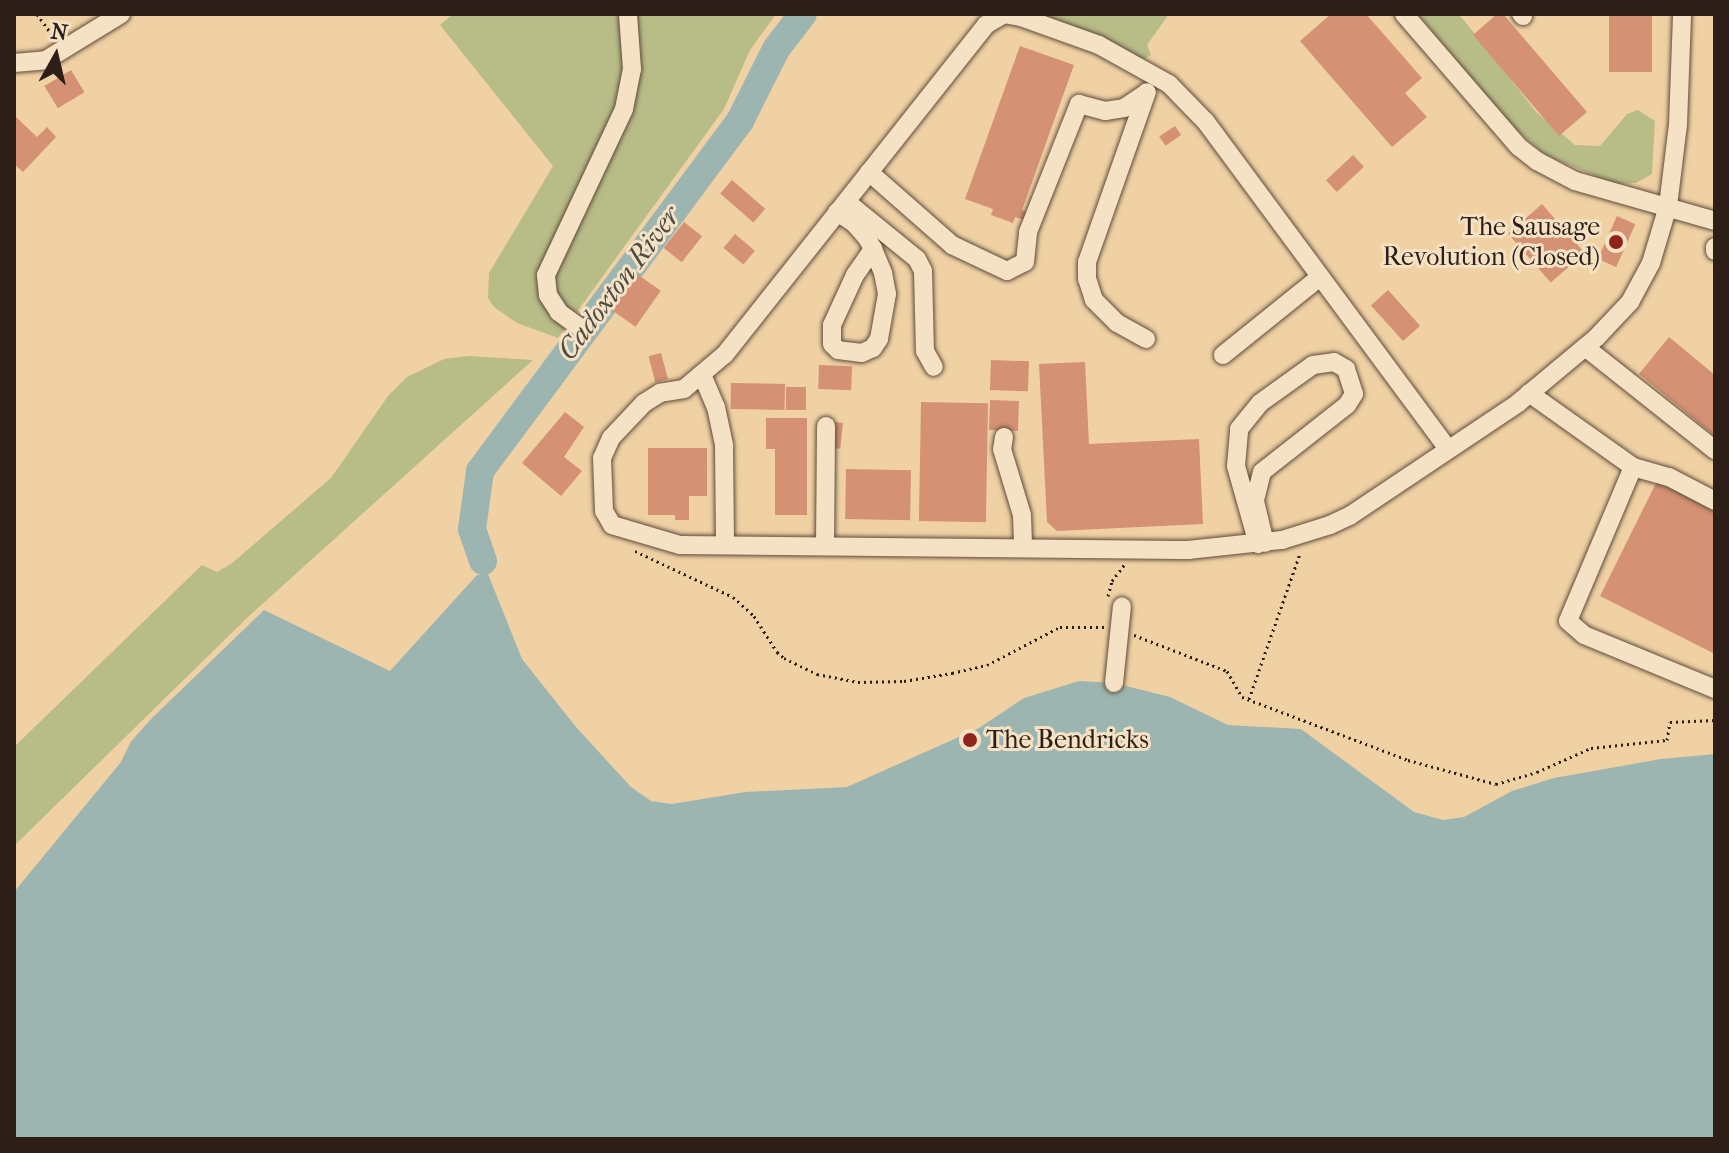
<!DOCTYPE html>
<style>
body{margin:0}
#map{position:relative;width:1729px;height:1153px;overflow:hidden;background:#f0d1a4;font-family:"IM FELL French Canon",serif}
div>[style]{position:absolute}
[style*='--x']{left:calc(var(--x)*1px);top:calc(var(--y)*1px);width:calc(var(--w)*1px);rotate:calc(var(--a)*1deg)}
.green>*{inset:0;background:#b8bc87}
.water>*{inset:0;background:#9db5b0}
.pier>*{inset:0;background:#f0d1a4}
.river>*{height:28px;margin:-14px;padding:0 14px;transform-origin:14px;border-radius:14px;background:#9db5b0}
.building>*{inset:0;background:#d49174;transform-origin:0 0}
.path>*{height:3px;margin-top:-1.5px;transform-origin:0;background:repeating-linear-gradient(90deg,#2d1f18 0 2px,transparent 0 6px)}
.roads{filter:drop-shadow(0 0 2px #5e4c3b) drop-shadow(0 0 2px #5e4c3b)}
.minor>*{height:18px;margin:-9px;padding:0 9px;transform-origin:9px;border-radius:9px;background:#f5e1c4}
.dots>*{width:22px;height:22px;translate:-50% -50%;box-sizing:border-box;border:4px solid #f5e1c4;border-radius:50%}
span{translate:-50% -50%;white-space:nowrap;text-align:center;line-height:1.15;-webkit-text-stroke:6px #f5e1c4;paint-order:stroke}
.poi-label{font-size:26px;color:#2d1f18}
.right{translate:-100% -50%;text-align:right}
.left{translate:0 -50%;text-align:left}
.water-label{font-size:28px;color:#4f4c46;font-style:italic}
.frame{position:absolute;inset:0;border:16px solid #2d1f18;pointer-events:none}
.north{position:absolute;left:16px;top:16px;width:80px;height:80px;-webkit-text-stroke:6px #f5e1c4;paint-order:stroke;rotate:8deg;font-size:22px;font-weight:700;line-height:32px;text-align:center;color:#2d1f18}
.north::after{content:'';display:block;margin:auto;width:28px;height:36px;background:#2d1f18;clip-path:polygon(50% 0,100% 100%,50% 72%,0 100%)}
</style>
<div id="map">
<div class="green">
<div style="clip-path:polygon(453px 14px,776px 14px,750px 50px,724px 109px,558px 338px,517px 323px,494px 307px,488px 298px,489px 273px,553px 166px,440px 25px)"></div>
<div style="clip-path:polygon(1041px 14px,1169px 14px,1147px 45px,1151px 55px,1142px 60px)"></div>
<div style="clip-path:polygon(1418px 14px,1457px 14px,1463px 19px,1537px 113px,1575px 145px,1600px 146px,1627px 114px,1638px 110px,1655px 121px,1652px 174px,1636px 183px,1614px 184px,1546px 155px,1509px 124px)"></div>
<div style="clip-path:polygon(469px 356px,533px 360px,249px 616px,14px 846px,14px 747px,202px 565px,217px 572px,231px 564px,331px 478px,388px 396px,407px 377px,444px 359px)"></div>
</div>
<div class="water">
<div style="clip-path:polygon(488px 574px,522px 659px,576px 727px,631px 787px,651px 801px,672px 804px,745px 792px,847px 787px,979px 728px,1024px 698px,1079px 681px,1114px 683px,1170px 697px,1228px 725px,1301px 729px,1414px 812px,1443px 820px,1464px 817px,1512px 791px,1554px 778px,1661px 759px,1715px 754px,1715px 1139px,14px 1139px,14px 865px,53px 829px,152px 718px,264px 610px,390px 671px,477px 575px)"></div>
</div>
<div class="pier">
<div style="clip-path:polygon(131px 741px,121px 762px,14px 892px,14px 860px)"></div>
</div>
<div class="river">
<div style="--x:483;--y:561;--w:34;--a:-109"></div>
<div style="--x:472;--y:529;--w:59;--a:-82.1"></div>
<div style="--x:480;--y:471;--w:436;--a:-53.4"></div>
<div style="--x:740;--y:121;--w:80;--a:-63.4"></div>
<div style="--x:776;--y:49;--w:44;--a:-52.4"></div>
</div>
<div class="building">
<div style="clip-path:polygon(1331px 14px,1366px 14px,1422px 78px,1405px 93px,1427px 117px,1392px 147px,1300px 41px)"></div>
<div style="clip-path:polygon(1497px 14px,1503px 14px,1587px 112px,1559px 136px,1473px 35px)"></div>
<div style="left:1609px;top:14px;width:43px;height:58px"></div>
<div style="clip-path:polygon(1020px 46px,1074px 65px,1022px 210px,1028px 212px,1025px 220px,1015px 217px,1013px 223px,991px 215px,993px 209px,965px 199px)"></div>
<div style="left:71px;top:70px;width:26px;height:31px;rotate:59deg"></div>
<div style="clip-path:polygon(14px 115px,37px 137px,47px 127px,56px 137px,23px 172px,14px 164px)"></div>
<div style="left:1175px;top:126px;width:11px;height:19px;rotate:56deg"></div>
<div style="left:1353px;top:155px;width:16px;height:37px;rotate:47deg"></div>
<div style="left:732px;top:180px;width:44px;height:18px;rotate:41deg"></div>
<div style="left:1542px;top:204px;width:65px;height:45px;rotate:49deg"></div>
<div style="left:1617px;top:216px;width:20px;height:47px;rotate:24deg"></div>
<div style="left:684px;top:222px;width:23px;height:33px;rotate:38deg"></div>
<div style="left:735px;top:234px;width:26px;height:18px;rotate:40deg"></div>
<div style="left:637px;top:274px;width:29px;height:44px;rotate:35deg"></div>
<div style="left:1388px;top:290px;width:48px;height:23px;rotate:48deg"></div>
<div style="clip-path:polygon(1669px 337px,1715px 375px,1715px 436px,1639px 374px)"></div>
<div style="left:661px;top:353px;width:27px;height:13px;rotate:75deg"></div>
<div style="left:991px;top:360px;width:38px;height:30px;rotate:2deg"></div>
<div style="clip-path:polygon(1085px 362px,1089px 444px,1199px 439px,1203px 524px,1057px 531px,1047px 522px,1039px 364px)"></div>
<div style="left:819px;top:365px;width:33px;height:24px;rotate:2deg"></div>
<div style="left:731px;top:383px;width:54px;height:26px;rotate:1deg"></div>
<div style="left:786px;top:387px;width:20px;height:23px"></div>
<div style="left:990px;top:400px;width:29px;height:30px;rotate:2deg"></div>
<div style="left:921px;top:402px;width:67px;height:119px;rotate:1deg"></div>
<div style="clip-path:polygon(565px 412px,584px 427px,564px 457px,582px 471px,561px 496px,522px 463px)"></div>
<div style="clip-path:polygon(766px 418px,807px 418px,807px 515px,775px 515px,775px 449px,766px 449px)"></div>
<div style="left:834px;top:422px;width:9px;height:26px;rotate:6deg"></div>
<div style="clip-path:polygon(648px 448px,707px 448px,707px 496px,689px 496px,689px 520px,675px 520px,675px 515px,648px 515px)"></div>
<div style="left:846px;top:469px;width:65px;height:50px;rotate:1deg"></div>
<div style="clip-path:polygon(1658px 479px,1715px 507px,1715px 654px,1600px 596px)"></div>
</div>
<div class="path">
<div style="--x:37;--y:14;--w:27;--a:54"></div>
<div style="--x:635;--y:551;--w:108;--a:25.1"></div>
<div style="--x:733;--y:597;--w:28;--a:42"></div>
<div style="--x:754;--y:616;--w:43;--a:57.4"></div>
<div style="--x:777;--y:652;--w:9;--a:41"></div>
<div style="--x:784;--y:658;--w:37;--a:26"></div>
<div style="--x:817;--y:674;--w:42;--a:11"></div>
<div style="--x:858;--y:682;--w:46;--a:-1.2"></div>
<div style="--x:904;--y:681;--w:49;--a:-9.5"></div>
<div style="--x:952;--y:673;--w:36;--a:-13"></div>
<div style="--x:987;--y:665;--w:82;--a:-27.5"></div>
<div style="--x:1060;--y:627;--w:44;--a:0"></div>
<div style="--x:1108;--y:596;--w:16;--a:-75"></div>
<div style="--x:1112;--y:581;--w:20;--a:-53"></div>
<div style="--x:1134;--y:635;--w:100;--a:21.2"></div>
<div style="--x:1227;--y:671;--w:30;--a:60"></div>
<div style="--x:1242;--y:697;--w:178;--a:20.8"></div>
<div style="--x:1408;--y:760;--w:91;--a:15.3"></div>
<div style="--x:1496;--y:784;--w:43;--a:-16.3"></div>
<div style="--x:1537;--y:772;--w:59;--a:-24"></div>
<div style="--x:1591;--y:748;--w:76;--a:-6"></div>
<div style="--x:1667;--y:740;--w:18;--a:-81"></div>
<div style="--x:1670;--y:722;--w:45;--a:-2.5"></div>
<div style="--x:1249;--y:699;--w:155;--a:-70.7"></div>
</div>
<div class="roads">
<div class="minor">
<div style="--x:1404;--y:14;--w:176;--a:49.2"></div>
<div style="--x:1519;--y:147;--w:23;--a:38"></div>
<div style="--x:1537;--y:161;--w:43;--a:27.8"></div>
<div style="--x:1575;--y:181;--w:146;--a:15.9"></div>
<div style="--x:1521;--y:14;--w:3;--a:45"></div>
<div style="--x:14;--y:63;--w:32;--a:-5"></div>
<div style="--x:46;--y:60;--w:88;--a:-31.5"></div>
<div style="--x:869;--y:172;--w:111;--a:41.3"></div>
<div style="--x:952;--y:245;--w:61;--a:25.3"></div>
<div style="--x:1007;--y:271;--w:20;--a:-27"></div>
<div style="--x:1025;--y:262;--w:30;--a:-84"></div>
<div style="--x:1028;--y:232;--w:138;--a:-68.3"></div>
<div style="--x:1079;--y:104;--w:27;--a:15"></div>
<div style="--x:1105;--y:111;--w:19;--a:-9"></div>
<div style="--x:1124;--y:108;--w:27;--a:-34"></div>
<div style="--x:848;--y:203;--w:89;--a:39.1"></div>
<div style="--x:917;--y:259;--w:13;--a:63"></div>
<div style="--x:923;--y:271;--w:80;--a:88.6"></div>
<div style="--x:925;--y:351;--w:18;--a:61"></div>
<div style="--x:837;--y:212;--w:20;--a:33"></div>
<div style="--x:854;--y:223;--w:20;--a:49"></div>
<div style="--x:867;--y:238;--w:13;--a:61"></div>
<div style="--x:873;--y:249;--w:26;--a:67"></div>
<div style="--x:883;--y:273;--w:21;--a:79"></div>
<div style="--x:887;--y:294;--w:46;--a:100.1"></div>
<div style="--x:879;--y:339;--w:11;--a:124"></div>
<div style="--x:873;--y:348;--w:12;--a:156"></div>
<div style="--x:862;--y:353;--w:24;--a:-173"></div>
<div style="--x:838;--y:350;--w:8;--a:-135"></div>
<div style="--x:832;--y:344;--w:19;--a:-90"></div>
<div style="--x:832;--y:325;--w:55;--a:-65.3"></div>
<div style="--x:855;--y:275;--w:32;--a:-55"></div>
<div style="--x:1715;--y:247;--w:4;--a:90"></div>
<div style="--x:582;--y:329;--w:29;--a:-144"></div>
<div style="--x:559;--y:312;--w:20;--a:-123"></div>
<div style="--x:548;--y:295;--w:20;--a:-96"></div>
<div style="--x:546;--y:275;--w:183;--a:-64.8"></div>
<div style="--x:624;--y:109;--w:41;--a:-78.7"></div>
<div style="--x:632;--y:69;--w:55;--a:-94.2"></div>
<div style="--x:1146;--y:339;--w:33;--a:-151"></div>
<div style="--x:1117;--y:323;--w:33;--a:-135"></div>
<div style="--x:1094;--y:300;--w:22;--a:-108"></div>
<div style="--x:1087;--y:279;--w:17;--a:-90"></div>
<div style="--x:1087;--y:262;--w:180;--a:-70.6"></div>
<div style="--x:1585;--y:347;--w:166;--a:38.4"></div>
<div style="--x:1223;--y:355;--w:124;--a:-38.8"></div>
<div style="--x:703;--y:377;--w:33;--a:67"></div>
<div style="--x:716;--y:407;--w:40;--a:78"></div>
<div style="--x:724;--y:446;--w:99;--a:89.4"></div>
<div style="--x:1529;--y:393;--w:128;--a:35.4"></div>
<div style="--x:1633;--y:467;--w:37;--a:16"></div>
<div style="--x:1669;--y:477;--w:52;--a:27.6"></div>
<div style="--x:1004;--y:437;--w:12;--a:99"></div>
<div style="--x:1002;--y:449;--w:69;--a:73.1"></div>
<div style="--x:1022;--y:515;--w:33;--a:88"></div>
<div style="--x:1448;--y:449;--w:408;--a:-126.5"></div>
<div style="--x:1205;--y:121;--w:52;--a:-134.2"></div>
<div style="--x:1169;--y:84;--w:80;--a:-150.9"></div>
<div style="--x:1099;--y:45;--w:83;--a:-160.3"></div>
<div style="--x:1021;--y:17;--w:17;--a:-170"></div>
<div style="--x:1004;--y:14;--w:21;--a:149"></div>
<div style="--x:986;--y:25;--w:421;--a:128.4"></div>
<div style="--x:724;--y:355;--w:52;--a:139.6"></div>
<div style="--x:684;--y:389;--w:24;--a:171"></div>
<div style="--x:660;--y:393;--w:19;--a:148"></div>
<div style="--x:644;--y:403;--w:48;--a:133.3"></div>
<div style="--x:611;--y:438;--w:22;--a:114"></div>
<div style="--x:602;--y:458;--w:53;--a:87.8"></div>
<div style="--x:604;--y:511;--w:16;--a:60"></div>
<div style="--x:612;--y:525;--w:71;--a:16.4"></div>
<div style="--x:680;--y:545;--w:508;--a:0.56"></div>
<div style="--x:1188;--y:550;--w:95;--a:-6.1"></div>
<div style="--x:1282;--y:540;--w:50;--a:-17.4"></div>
<div style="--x:1330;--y:525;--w:23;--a:-25"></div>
<div style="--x:1351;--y:515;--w:201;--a:-33.8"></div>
<div style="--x:1518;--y:403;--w:102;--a:-39.8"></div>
<div style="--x:1596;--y:338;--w:50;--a:-46.6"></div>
<div style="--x:1630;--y:302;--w:44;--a:-61.7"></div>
<div style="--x:1651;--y:263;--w:59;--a:-73.4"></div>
<div style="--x:1668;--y:206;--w:82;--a:-83"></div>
<div style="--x:1678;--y:125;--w:111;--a:-87.9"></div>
<div style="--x:1633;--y:467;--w:167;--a:112.9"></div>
<div style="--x:1568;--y:621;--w:21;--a:41"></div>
<div style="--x:1584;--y:635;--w:142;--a:22.4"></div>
<div style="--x:1258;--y:544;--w:81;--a:-105.8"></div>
<div style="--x:1236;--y:466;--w:37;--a:-85"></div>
<div style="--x:1239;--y:429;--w:33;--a:-51"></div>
<div style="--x:1260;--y:403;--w:65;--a:-35.6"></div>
<div style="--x:1313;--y:365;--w:21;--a:-8"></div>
<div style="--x:1334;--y:362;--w:14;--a:30"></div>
<div style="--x:1346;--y:369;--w:26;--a:72"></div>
<div style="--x:1354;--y:394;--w:13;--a:122"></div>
<div style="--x:1347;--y:405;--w:108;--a:141.8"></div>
<div style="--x:1262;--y:472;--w:30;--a:104"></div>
<div style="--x:1255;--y:501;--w:43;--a:76.6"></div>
<div style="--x:825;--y:546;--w:120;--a:-89.5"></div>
<div style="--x:1114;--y:683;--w:77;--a:-84.1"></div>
</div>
</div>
<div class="dots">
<div style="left:1616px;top:242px;background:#8f2418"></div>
<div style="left:970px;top:740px;background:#8f2418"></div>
</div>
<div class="poi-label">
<span class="right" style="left:1600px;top:242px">The Sausage<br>Revolution (Closed)</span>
<span class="left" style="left:986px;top:740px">The Bendricks</span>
</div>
<div class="water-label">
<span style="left:619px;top:283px;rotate:-53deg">Cadoxton River</span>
</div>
<div class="frame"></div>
<div class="north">N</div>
</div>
